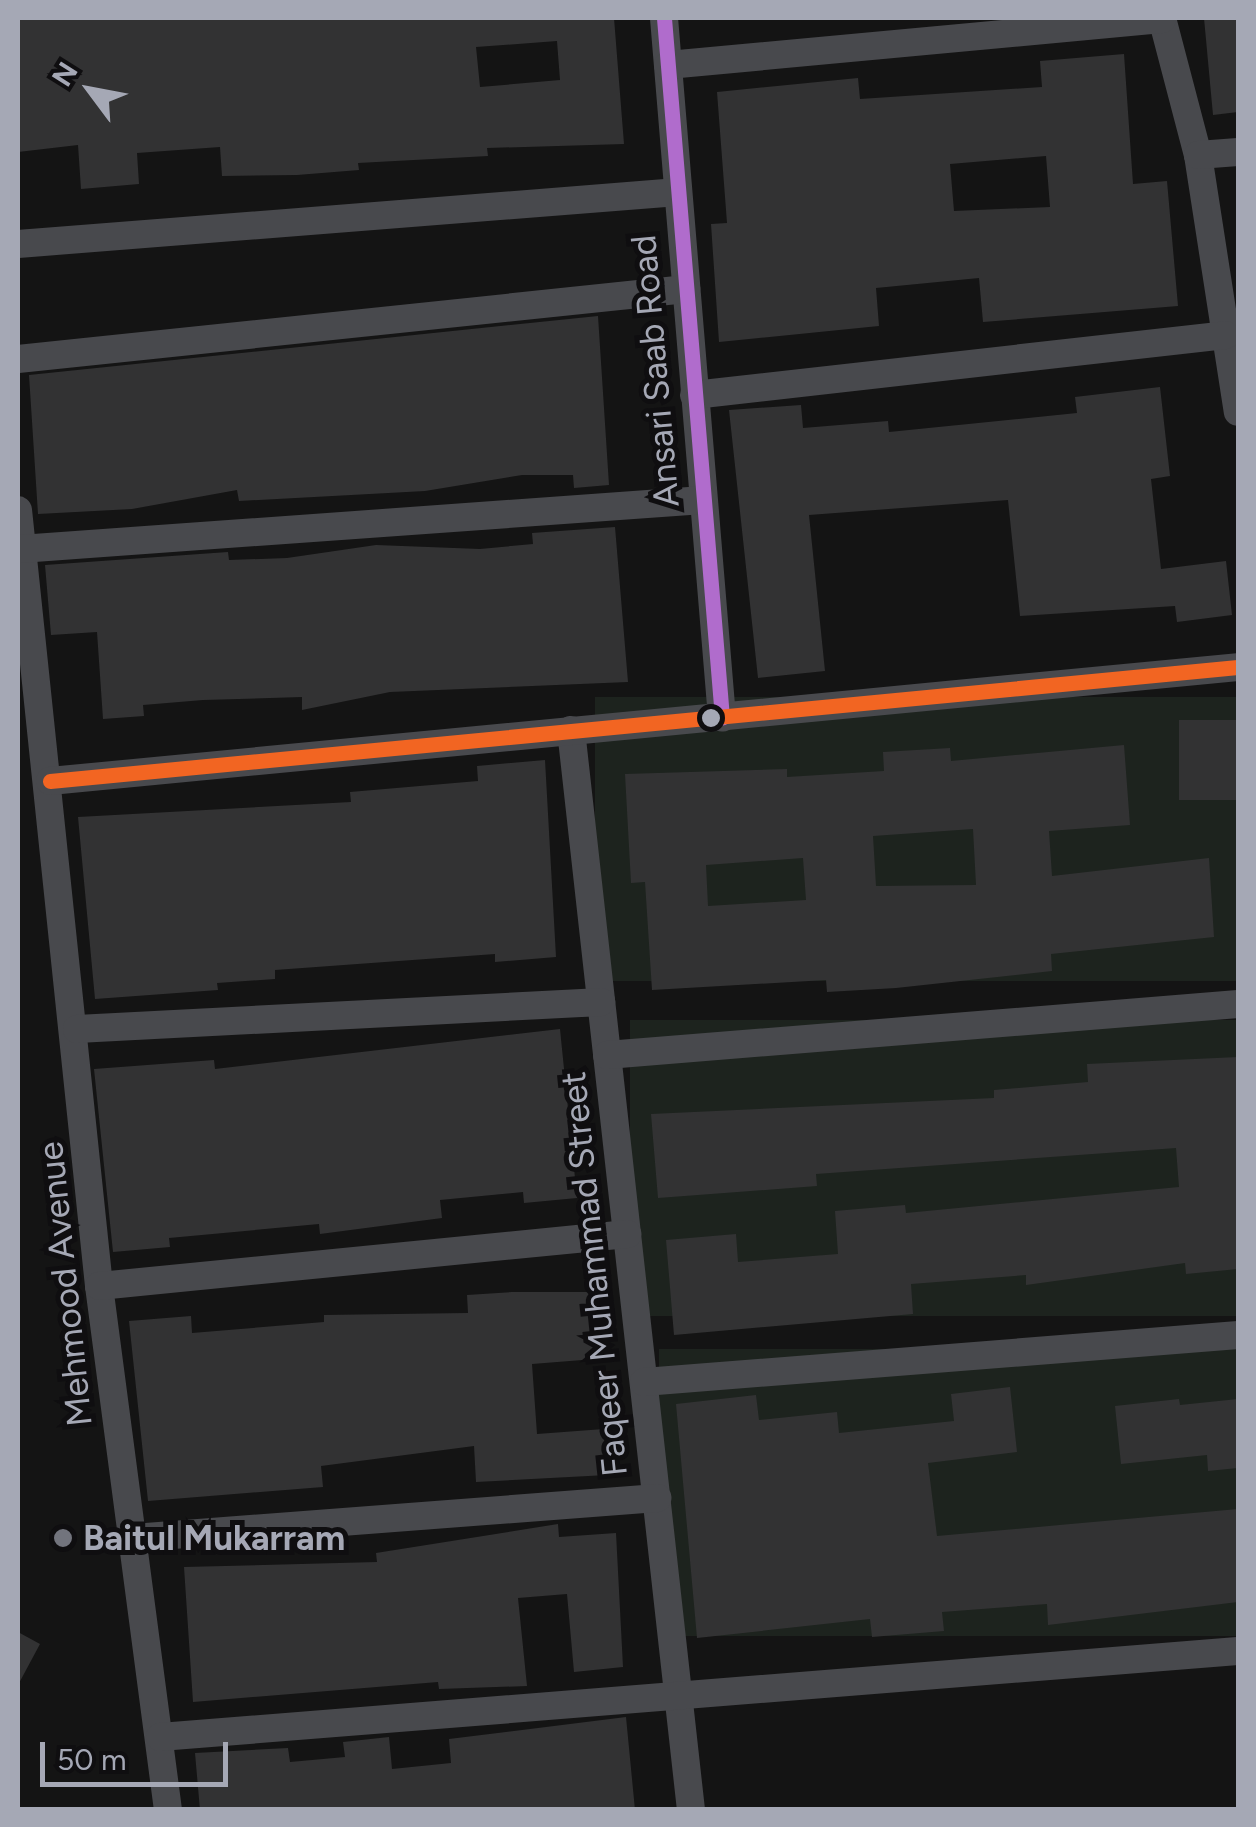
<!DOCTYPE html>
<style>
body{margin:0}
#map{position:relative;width:1256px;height:1827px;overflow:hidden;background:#141414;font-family:Figtree,sans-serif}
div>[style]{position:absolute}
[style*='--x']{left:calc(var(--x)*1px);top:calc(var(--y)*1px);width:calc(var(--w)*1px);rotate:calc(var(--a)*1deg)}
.green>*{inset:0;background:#1d231e;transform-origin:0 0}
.building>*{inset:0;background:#323233;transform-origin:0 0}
.minor>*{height:28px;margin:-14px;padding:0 14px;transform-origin:14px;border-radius:14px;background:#48494d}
.bus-1>*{height:15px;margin:-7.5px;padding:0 7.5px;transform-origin:7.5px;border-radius:7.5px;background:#b06ccc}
.bus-2>*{height:15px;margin:-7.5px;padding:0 7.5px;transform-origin:7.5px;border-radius:7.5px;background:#f26522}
.dots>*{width:28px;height:28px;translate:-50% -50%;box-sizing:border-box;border:5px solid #0f0e10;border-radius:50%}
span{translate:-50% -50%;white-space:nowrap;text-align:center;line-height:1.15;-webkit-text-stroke:10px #0f0e10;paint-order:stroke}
.street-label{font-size:35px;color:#a5a8b5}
.poi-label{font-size:35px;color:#a5a8b5;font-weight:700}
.left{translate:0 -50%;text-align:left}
.frame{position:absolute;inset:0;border:20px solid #a5a8b5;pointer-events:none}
.north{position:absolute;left:40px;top:40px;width:100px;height:100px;-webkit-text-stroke:8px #0f0e10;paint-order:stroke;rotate:302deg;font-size:28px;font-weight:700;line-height:40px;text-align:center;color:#a5a8b5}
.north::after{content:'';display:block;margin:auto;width:35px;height:45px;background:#a5a8b5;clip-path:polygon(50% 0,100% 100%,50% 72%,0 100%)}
.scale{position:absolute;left:40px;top:1742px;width:188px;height:45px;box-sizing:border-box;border:5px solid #a5a8b5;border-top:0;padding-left:12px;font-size:30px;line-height:35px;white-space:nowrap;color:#a5a8b5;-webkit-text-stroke:8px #0f0e10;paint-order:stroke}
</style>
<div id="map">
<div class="green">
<div style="left:1238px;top:697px;width:284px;height:643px;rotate:90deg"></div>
<div style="left:1238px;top:1020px;width:296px;height:608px;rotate:90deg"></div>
<div style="left:1238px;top:1349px;width:287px;height:579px;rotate:90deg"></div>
</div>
<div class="building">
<div style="clip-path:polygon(evenodd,18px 18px,614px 18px,624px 144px,487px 148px,488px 156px,358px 163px,359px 170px,297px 175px,222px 176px,220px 147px,137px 153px,139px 184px,81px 189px,78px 145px,18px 152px,18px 18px,557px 41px,560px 80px,480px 87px,476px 47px,557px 41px)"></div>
<div style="clip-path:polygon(1204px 18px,1238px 18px,1238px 112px,1213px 115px)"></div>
<div style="clip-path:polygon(evenodd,1124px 54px,1133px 184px,1167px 181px,1178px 306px,983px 322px,979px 278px,876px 288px,879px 326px,719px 342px,711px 224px,727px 223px,717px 92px,858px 78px,860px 99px,1042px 87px,1040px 61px,1124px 54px,1046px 156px,1050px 207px,954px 211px,950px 164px,1046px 156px)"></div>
<div style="clip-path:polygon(598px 316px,609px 485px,574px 488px,573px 475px,522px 475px,425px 491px,239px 501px,237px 490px,132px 509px,38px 514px,29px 375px)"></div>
<div style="clip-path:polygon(1160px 387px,1170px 476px,1151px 479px,1161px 569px,1226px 561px,1232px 615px,1177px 622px,1175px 606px,1020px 616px,1008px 500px,809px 515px,825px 671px,758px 678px,729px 410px,801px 405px,803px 428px,888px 421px,889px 432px,1077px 413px,1075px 397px)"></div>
<div style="clip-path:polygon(615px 527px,628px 682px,390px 692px,302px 710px,302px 697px,203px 700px,143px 705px,144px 716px,103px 719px,97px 632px,51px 635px,45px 565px,228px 552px,229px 560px,287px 558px,376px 545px,480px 549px,533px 544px,532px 533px)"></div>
<div style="left:1238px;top:720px;width:80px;height:59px;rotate:90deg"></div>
<div style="clip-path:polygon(evenodd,1124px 745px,1130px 825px,1049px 831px,1052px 876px,1209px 858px,1214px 937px,1051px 954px,1052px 971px,896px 988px,827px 992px,826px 980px,652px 990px,645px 882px,631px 883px,625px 774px,787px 769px,787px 777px,884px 771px,883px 752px,950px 748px,951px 761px,1124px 745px,973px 829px,976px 885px,876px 886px,873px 836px,973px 829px,1124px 745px,803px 858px,806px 900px,708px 906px,706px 865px,803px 858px)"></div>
<div style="clip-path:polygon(545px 760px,556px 957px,495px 962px,495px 954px,275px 970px,275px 979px,217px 983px,218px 990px,95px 999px,78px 817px,351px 802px,350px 792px,478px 781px,477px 766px)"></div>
<div style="clip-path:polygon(560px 1029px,577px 1198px,524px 1203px,523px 1192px,440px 1200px,442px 1218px,320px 1234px,319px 1224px,169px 1238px,170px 1247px,113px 1252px,94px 1069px,214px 1060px,215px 1069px)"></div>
<div style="clip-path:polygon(1238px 1057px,1238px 1269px,1186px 1274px,1185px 1263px,1026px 1285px,1026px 1275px,911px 1284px,913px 1314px,674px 1335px,666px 1240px,736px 1234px,738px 1262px,838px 1254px,835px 1211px,905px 1205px,906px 1213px,1179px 1187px,1176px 1148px,816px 1174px,817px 1186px,658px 1198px,651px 1114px,994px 1098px,994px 1090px,1088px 1082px,1087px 1064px)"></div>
<div style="clip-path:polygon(512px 1292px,590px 1292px,595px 1359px,532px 1364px,537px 1434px,604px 1429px,607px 1475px,476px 1482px,474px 1446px,321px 1466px,323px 1487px,148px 1501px,129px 1321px,191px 1316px,192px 1333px,324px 1322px,324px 1315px,468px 1313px,467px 1295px)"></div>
<div style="clip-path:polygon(1010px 1387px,1017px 1452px,928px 1463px,937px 1536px,1238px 1509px,1238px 1602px,1048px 1625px,1047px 1604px,942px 1612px,944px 1631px,872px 1637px,870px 1619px,697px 1638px,676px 1404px,756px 1395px,759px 1420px,837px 1412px,839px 1433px,954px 1421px,951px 1394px)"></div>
<div style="clip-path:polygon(1179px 1399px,1180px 1405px,1238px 1399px,1238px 1468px,1208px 1471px,1207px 1455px,1121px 1464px,1115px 1406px)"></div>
<div style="clip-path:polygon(558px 1524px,559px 1537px,616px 1533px,623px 1667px,574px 1672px,567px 1594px,518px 1598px,527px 1686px,439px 1689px,438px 1682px,193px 1702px,184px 1567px,377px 1562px,376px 1553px)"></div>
<div style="clip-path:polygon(18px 1632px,40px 1644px,18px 1685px)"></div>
<div style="clip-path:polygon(626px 1717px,635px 1810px,200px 1810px,195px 1753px,288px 1748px,290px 1762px,345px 1757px,343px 1742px,389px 1737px,392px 1769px,451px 1763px,449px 1739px)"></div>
</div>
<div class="minor">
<div style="--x:664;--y:18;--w:702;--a:85.26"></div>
<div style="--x:1162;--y:18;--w:142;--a:75.3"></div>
<div style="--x:1198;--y:155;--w:260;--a:81.2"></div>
<div style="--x:668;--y:65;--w:496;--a:-5.3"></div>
<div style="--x:1198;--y:155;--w:40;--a:-4.3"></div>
<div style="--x:18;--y:244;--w:662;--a:-4.5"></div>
<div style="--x:18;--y:359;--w:672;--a:-5.98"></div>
<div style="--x:694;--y:395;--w:535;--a:-6.43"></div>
<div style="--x:18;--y:510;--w:780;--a:84.04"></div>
<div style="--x:99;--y:1286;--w:529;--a:82.5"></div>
<div style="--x:20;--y:549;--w:685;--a:-4.1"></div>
<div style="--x:571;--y:730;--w:1087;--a:83.66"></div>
<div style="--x:50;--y:781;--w:1193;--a:-5.48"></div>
<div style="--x:77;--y:1029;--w:525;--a:-2.95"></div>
<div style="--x:607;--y:1055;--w:633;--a:-4.62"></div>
<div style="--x:99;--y:1286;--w:531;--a:-5.62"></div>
<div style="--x:644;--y:1382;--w:596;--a:-4.52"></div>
<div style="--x:133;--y:1538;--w:526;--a:-4.37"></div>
<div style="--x:160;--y:1737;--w:1081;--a:-4.56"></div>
</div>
<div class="bus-1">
<div style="--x:664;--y:18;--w:702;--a:85.26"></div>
</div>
<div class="bus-2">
<div style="--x:50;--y:781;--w:1193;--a:-5.48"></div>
</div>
<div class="dots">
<div style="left:711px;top:718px;background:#a5a8b5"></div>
<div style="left:63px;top:1538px;background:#72747d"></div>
</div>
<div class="street-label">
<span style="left:655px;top:371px;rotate:-95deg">Ansari Saab Road</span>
<span style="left:594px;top:1274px;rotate:-96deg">Faqeer Muhammad Street</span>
<span style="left:65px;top:1284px;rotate:-96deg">Mehmood Avenue</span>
</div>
<div class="poi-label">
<span class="left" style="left:83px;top:1538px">Baitul Mukarram</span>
</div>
<div class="frame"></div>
<div class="north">N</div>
<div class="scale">50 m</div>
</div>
